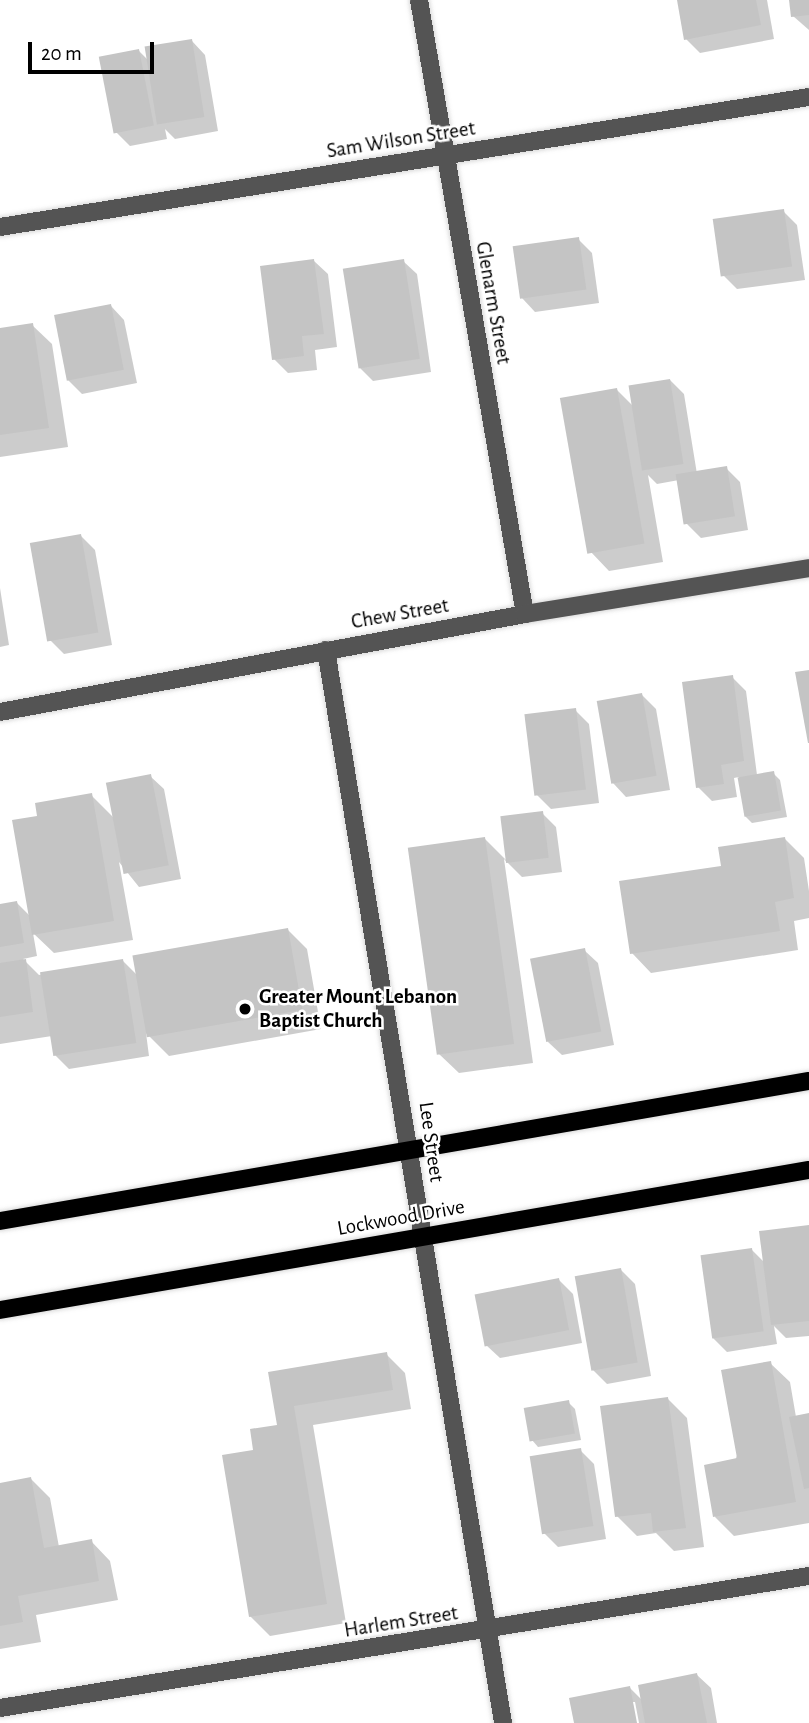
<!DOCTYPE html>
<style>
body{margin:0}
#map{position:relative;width:809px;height:1723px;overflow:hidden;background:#fff;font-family:"Alegreya Sans",sans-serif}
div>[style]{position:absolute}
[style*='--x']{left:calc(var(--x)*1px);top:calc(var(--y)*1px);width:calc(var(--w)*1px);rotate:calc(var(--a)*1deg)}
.shadow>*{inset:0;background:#0003}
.building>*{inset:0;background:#c4c4c4;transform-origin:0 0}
.roads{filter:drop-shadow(0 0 2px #dbdbdb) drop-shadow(0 0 2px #dbdbdb)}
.minor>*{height:18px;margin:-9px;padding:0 9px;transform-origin:9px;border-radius:9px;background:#545454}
.major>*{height:18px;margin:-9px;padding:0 9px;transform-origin:9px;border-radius:9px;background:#000}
.dots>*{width:19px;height:19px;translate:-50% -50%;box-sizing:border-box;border:4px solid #fff;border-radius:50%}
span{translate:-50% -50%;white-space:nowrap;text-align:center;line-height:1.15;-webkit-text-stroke:5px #fff;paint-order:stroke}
.street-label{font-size:21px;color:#000}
.poi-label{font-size:21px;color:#000;font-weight:700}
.left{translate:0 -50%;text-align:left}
.scale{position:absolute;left:28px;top:42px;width:126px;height:32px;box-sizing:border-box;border:4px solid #000;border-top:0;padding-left:9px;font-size:21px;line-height:24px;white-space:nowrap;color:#000;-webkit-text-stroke:5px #fff;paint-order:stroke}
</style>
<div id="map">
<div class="shadow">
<div style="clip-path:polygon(679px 0,767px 0,774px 39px,700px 53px,686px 39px)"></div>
<div style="clip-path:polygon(790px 0,809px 0,809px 30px,793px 16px)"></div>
<div style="clip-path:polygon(192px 41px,205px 55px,218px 131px,175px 139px,165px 129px,167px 139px,130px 146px,116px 132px,139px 51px,150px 62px)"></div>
<div style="clip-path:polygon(783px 211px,797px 225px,805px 280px,737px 289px,723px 275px)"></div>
<div style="clip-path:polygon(578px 239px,592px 253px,599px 303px,535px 312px,522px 298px)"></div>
<div style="clip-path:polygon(314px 261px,328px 274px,337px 347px,315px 350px,317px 370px,288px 373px,274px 359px)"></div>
<div style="clip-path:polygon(403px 261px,417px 274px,431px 372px,373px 381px,359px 367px)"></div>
<div style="clip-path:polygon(111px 306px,124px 320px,137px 383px,82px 394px,68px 380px)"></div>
<div style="clip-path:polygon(32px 325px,52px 344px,68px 447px,0 457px,0 330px)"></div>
<div style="clip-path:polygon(670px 380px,684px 394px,697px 474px,726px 468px,740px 482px,748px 530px,701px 538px,687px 524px,679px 480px,657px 484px,648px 475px,663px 562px,609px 571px,590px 551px,617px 390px,633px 406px)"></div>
<div style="clip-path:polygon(81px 536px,95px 550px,112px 645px,64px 654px,50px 640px)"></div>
<div style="clip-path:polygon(0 588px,9px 645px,0 647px)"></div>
<div style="clip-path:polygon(732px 677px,746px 691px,757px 775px,773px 773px,780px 780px,787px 817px,752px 823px,745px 816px,739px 777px,734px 778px,737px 797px,712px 801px,698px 787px)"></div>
<div style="clip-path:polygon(642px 695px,656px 709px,670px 790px,626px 797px,613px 783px)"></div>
<div style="clip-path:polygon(575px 710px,589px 724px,599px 803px,551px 809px,537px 795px)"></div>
<div style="clip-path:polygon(150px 776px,164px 789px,181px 879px,139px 887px,119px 862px,133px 940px,54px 953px,33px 933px,37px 956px,23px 959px,39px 975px,123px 961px,139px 977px,288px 930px,307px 949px,321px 1029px,169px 1056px,146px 1033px,149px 1056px,69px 1069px,55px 1055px,52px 1036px,0 1044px,0 905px,17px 903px,31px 917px,39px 817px,91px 795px,114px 818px)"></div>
<div style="clip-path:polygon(542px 813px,556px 827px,562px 872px,522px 877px,504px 859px,533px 1063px,459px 1073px,439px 1054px,485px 839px,508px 862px)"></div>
<div style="clip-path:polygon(785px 839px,804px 858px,809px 891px,809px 918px,794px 921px,798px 950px,651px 973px,632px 953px,723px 867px)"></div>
<div style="clip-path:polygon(584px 950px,598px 963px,614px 1045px,562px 1055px,548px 1042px)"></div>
<div style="clip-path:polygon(809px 1228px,809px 1336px,786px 1338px,774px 1326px,777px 1344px,727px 1352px,713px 1338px,751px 1249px,764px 1262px)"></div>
<div style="clip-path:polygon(621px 1270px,635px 1284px,651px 1376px,607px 1384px,593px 1370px)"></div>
<div style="clip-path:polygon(559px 1280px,573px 1294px,582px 1343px,500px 1358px,486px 1345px)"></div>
<div style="clip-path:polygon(386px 1354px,405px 1373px,411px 1409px,313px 1425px,346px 1623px,270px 1636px,250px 1616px,255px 1451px,279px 1427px,270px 1373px)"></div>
<div style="clip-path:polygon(770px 1363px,790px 1382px,796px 1417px,809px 1415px,809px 1523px,734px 1536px,715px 1517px)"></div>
<div style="clip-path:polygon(668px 1399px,687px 1418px,704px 1547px,674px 1551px,656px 1533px,637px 1536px,617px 1516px)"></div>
<div style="clip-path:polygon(568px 1402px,575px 1409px,581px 1440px,538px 1447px,532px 1440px)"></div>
<div style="clip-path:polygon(580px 1450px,594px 1464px,606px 1539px,558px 1547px,544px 1533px)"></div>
<div style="clip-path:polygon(31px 1479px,50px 1498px,59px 1547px,91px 1541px,110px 1561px,118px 1600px,36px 1615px,41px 1642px,0 1649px,0 1484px)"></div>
<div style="clip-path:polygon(697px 1675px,711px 1688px,717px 1723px,639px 1723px,635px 1702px,631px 1702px,635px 1723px,576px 1723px,630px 1688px,643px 1701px)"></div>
</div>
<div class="building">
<div style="clip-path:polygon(677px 0,756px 0,761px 25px,684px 40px)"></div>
<div style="clip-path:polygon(789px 0,809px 0,809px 15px,791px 17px)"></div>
<div style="left:192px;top:39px;width:79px;height:48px;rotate:81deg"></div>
<div style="left:139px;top:49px;width:78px;height:41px;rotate:79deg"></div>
<div style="left:784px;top:209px;width:58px;height:72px;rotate:82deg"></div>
<div style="left:579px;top:237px;width:53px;height:67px;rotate:82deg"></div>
<div style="clip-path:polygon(314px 259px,324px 334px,302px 336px,304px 356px,272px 360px,260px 266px)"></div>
<div style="left:404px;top:259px;width:101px;height:62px;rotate:81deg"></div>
<div style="left:111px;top:304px;width:67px;height:58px;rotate:79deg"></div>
<div style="clip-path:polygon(33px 323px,49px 428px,0 435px,0 328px)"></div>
<div style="left:670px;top:379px;width:86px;height:42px;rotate:81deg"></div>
<div style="left:617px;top:388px;width:158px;height:58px;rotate:80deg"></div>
<div style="left:727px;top:466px;width:51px;height:52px;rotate:81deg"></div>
<div style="left:81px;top:534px;width:100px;height:52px;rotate:80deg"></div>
<div style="clip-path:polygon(809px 670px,809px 743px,808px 743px,795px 672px)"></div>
<div style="clip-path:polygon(733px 675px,744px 761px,721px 765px,724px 784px,696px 788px,682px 682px)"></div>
<div style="left:642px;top:693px;width:84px;height:46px;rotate:80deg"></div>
<div style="left:576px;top:708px;width:82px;height:52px;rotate:83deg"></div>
<div style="left:774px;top:771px;width:40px;height:37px;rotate:80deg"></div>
<div style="left:151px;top:774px;width:93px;height:46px;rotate:79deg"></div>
<div style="clip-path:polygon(92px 793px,114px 921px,32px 935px,12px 820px,37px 816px,35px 803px)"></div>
<div style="left:543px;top:811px;width:47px;height:43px;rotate:83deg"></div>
<div style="left:485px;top:837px;width:209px;height:78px;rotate:82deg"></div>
<div style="clip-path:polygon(785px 837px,794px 898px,775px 902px,780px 931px,630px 954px,619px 881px,721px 866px,718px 847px)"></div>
<div style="clip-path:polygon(17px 901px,24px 943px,0 947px,0 904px)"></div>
<div style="left:288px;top:928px;width:83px;height:158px;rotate:80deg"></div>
<div style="left:585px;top:948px;width:85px;height:56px;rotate:79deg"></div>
<div style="clip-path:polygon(26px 959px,33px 1012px,0 1017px,0 963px)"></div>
<div style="left:123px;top:959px;width:85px;height:84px;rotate:81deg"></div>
<div style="clip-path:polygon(809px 1225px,809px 1321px,771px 1325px,759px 1231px)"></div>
<div style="left:752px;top:1248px;width:84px;height:52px;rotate:82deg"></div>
<div style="left:621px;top:1268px;width:96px;height:47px;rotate:80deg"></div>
<div style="left:559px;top:1278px;width:53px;height:86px;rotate:79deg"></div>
<div style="clip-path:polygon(387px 1352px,393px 1390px,294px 1406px,327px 1604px,249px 1617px,222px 1455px,253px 1450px,250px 1429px,277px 1425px,268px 1372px)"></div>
<div style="clip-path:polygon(771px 1361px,796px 1502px,713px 1517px,704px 1465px,737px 1458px,721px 1370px)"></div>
<div style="clip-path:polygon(668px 1397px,686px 1528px,653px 1532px,651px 1513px,615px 1517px,600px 1406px)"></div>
<div style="left:569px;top:1400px;width:34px;height:46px;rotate:80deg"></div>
<div style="clip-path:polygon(809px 1413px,809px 1488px,804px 1489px,789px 1417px)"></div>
<div style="left:581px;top:1448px;width:79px;height:52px;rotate:81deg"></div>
<div style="clip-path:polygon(31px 1477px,44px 1548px,92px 1539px,99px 1581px,18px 1596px,23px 1622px,0 1626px,0 1483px)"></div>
<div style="clip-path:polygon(697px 1673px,707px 1723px,645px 1723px,638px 1685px)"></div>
<div style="clip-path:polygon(630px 1686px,637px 1723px,574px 1723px,569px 1698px)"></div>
</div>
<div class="roads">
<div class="minor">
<div style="--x:419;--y:0;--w:623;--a:80.21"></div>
<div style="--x:0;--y:227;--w:819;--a:-9.13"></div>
<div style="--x:326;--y:650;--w:1088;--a:80.63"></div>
<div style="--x:0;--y:712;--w:534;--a:-10.57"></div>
<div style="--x:525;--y:614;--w:288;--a:-9.2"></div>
<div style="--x:0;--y:1708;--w:820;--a:-9.27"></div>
</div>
<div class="major">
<div style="--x:0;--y:1221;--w:821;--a:-9.82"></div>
<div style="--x:0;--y:1310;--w:821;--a:-9.82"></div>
</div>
</div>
<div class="dots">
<div style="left:245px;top:1009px;background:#000"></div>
</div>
<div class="street-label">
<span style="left:401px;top:140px;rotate:-9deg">Sam Wilson Street</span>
<span style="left:493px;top:303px;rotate:80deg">Glenarm Street</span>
<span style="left:400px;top:614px;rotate:-10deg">Chew Street</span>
<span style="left:431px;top:1142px;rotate:82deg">Lee Street</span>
<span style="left:401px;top:1218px;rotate:-10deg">Lockwood Drive</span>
<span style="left:401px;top:1622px;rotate:-9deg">Harlem Street</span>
</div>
<div class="poi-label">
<span class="left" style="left:259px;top:1009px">Greater Mount Lebanon<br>Baptist Church</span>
</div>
<div class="scale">20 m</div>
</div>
